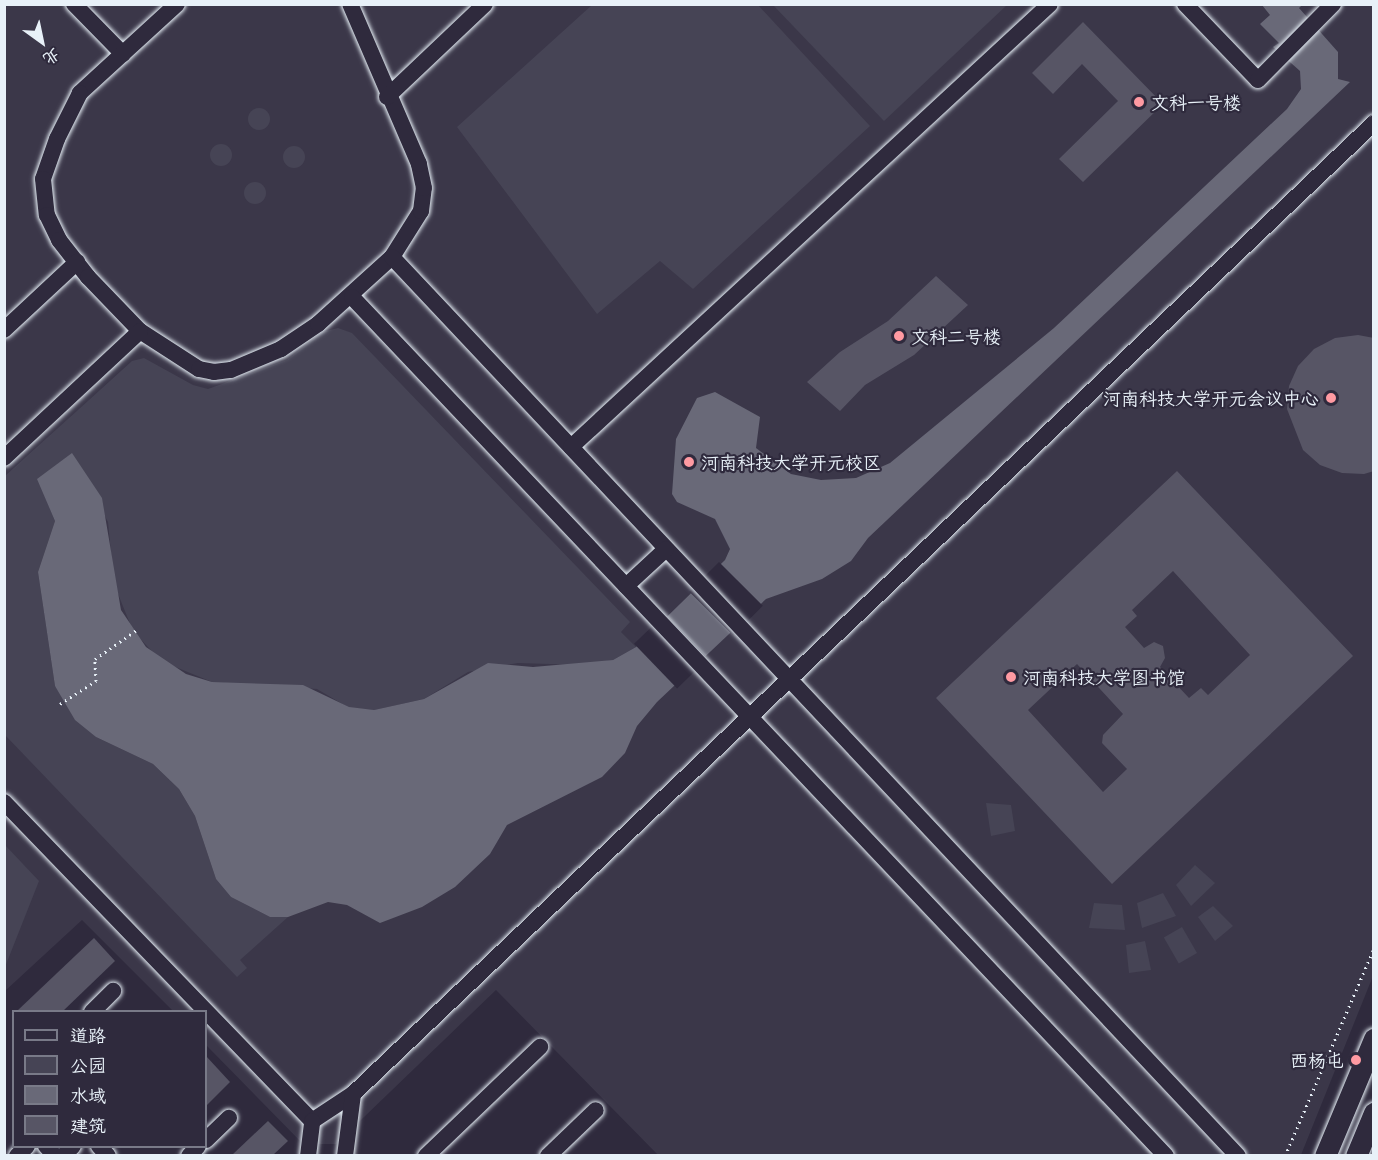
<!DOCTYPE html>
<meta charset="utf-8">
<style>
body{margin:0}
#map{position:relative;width:1378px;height:1160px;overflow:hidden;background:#2f2a3d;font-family:Mali,"LXGW WenKai TC",sans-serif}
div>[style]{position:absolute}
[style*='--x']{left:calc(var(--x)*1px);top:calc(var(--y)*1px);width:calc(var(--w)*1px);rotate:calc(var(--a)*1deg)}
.built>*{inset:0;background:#3b3749}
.green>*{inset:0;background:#464455;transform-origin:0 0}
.round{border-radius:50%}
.water>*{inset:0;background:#696978}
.pier>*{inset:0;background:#2f2a3d;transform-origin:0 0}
.building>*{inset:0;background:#575565}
.path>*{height:3px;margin-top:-1.5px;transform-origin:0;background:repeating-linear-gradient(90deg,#e8f1f8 0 1.5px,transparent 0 6px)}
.roads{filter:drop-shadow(0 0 2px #e8f1f8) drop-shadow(0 0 2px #e8f1f8)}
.minor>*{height:16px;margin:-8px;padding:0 8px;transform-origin:8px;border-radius:8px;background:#2f2a3d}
.major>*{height:21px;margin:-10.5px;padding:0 10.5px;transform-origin:10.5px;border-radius:10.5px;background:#2f2a3d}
.dots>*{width:16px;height:16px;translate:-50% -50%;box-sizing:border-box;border:3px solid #2f2a3d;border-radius:50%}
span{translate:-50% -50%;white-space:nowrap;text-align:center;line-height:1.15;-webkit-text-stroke:4.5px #2f2a3d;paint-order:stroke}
.poi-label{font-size:18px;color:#e8f1f8}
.left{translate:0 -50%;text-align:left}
.right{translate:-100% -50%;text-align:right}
.frame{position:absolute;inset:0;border:6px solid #e8f1f8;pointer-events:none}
.legend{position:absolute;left:12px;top:1010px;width:195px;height:138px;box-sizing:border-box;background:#2f2a3d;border:2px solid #797a88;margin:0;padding:8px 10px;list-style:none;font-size:18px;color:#e8f1f8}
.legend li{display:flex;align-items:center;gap:12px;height:30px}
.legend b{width:30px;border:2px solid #797a88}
.north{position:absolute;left:12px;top:12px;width:60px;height:60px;-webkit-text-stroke:4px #2f2a3d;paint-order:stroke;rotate:147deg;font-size:16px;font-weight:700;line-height:24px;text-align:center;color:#e8f1f8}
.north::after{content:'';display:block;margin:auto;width:21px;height:27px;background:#e8f1f8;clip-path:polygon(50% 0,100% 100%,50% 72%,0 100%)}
</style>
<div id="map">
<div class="built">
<div style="clip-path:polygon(5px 5px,1373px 5px,1373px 976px,1301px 1155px,658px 1155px,496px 990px,336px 1144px,303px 1144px,206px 1045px,206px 1012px,173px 1011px,82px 920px,5px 991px)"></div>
</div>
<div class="green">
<div style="clip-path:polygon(592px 5px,758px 5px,870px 126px,693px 289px,660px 261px,597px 314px,457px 127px)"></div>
<div style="clip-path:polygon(773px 5px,1007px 5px,884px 121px)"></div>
<div class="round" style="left:248px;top:108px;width:22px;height:22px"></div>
<div class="round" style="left:210px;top:144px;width:22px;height:22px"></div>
<div class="round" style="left:283px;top:146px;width:22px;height:22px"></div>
<div class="round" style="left:244px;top:182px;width:22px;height:22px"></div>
<div style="clip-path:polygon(338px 328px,352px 333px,630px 622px,621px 632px,636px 647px,613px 660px,581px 665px,518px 663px,468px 672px,424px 699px,374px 710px,349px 708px,317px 689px,212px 682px,161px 661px,133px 631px,114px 584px,108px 522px,72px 454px,38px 479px,55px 521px,38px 572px,55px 686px,96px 737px,153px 764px,179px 789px,195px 816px,216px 879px,231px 897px,270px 917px,288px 917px,240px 960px,247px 968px,237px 977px,5px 735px,5px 476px,132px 361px,144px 358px,193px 385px,208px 389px,287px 360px,322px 332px)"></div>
<div style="clip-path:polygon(986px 803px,1011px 805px,1015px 831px,991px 836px)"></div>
<div style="clip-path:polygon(5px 845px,39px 881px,5px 967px)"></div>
<div style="clip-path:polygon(1195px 865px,1215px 883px,1191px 906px,1176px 885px)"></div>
<div style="clip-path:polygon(1163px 893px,1176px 916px,1142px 928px,1137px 903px)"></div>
<div style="clip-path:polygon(1094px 903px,1122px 905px,1125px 930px,1089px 928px)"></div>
<div style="clip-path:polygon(1213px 906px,1233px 926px,1215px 941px,1198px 917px)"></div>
<div style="left:1182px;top:927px;width:30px;height:21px;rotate:60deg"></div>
<div style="clip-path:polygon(1145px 941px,1151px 970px,1129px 973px,1126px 945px)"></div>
</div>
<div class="water">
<div style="clip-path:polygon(1262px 5px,1302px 5px,1299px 8px,1338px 52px,1338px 79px,1350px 82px,868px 538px,851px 561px,822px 579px,766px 599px,657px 702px,637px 726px,625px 753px,602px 777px,507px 825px,490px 854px,455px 887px,422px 907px,380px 923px,347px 905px,328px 902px,288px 917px,270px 917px,231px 897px,216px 879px,195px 816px,179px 789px,153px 764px,96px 737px,75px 720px,55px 686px,38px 572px,55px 521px,37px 479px,72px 453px,102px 498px,121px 610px,146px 647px,186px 674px,212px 682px,303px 685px,349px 707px,374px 710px,424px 699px,488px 663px,533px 667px,613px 660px,636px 647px,725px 560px,730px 549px,715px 519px,677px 502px,672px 494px,676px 439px,697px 398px,715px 392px,760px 417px,756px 448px,791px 474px,821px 480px,856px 478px,890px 463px,1054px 328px,1287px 109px,1301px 89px,1300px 71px,1273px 47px,1279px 43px,1260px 24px,1270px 15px)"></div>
</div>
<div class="pier">
<div style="left:719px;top:562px;width:62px;height:42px;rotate:45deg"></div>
<div style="left:665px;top:614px;width:62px;height:43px;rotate:46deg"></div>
</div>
<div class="building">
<div style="clip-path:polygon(1083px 22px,1163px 104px,1083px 182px,1059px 159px,1118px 101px,1082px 64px,1053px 94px,1032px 73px)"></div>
<div style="clip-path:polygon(936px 276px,968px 305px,914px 355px,865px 385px,840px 411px,807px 382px,840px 352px,888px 321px)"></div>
<div style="clip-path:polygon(1358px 335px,1374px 338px,1374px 471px,1364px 474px,1342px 473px,1320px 465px,1303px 450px,1287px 409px,1289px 386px,1298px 366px,1314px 349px,1335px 338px)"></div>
<div style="clip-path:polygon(evenodd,1177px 471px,1353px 656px,1112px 884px,936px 698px,1177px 471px,1173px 571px,1250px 655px,1208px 695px,1201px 688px,1189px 698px,1160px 667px,1165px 658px,1163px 646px,1154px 642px,1144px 648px,1125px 627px,1137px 616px,1132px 610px,1173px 571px,1177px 471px,1077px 664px,1123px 714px,1103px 735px,1102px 743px,1127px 769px,1103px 792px,1028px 710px,1077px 664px)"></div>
<div style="clip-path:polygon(94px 938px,115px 961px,63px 1011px,17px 1011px)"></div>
<div style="clip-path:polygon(206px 1056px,230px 1082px,206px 1106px)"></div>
<div style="clip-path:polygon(268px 1121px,288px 1141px,273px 1155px,232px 1155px)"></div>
</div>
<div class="path">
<div style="--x:60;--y:704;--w:43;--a:-32.6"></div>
<div style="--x:96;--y:681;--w:22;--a:-93"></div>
<div style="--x:95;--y:659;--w:52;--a:-34.9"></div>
<div style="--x:1285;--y:1156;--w:226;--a:-66.8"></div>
</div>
<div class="roads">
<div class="minor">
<div style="--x:74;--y:4;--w:70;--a:45.6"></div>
<div style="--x:177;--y:4;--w:132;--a:137.5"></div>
<div style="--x:80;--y:93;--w:51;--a:116.6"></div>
<div style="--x:57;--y:139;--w:42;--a:109.3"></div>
<div style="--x:43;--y:179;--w:36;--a:84"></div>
<div style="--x:47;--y:215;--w:28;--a:64"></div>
<div style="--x:59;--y:240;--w:47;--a:51.9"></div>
<div style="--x:88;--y:277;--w:75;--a:46.1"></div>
<div style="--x:140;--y:331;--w:70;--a:32.8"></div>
<div style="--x:199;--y:369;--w:15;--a:11"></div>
<div style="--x:214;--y:372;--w:17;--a:-7"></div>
<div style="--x:231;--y:370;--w:54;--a:-22.8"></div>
<div style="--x:281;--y:349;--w:45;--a:-34"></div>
<div style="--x:318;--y:324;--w:100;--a:-42.2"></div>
<div style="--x:392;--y:257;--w:54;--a:-57.8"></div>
<div style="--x:421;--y:211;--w:23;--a:-83"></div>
<div style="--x:424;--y:188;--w:25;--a:-102"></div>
<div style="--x:419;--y:164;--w:174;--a:-113.3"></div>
<div style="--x:1185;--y:4;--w:105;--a:46.2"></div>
<div style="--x:1258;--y:80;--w:107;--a:-45.4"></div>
<div style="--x:387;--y:97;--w:135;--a:-43.5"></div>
<div style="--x:392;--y:257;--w:1234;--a:46.74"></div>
<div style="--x:352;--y:297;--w:1183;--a:46.54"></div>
<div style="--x:4;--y:330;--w:100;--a:-43"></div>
<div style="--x:571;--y:447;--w:652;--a:-42.76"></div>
<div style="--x:4;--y:458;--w:186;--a:-43"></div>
<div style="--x:626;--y:586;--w:54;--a:-42.8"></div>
<div style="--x:4;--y:802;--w:443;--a:46"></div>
<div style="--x:312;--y:1121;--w:49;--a:-33.4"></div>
<div style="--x:353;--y:1094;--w:1409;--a:-43.56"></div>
<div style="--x:92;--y:1012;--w:30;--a:-45"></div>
<div style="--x:206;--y:1140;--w:32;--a:-44"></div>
<div style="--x:46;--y:1146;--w:13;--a:48"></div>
<div style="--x:99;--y:1146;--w:13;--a:48"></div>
<div style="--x:17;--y:1156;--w:14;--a:-45"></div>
<div style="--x:63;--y:1156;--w:14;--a:-45"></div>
<div style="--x:189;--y:1156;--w:13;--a:-48"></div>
<div style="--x:308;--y:1156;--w:35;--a:-83"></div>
<div style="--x:345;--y:1156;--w:63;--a:-82.6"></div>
<div style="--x:426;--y:1156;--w:158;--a:-43.7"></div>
<div style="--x:548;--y:1156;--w:66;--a:-43.8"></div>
</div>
<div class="major">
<div style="--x:1325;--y:1156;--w:127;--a:-67.3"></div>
<div style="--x:1356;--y:1156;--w:47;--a:-67.3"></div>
</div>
</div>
<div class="dots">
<div style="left:1139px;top:102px;background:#ff9aa2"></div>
<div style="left:899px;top:336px;background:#ff9aa2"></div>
<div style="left:1331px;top:398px;background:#ff9aa2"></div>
<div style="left:689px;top:462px;background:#ff9aa2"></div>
<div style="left:1011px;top:677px;background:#ff9aa2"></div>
<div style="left:1356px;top:1060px;background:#ff9aa2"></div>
</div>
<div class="poi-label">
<span class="left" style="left:1151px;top:102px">文科一号楼</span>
<span class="left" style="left:911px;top:336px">文科二号楼</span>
<span class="right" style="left:1319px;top:398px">河南科技大学开元会议中心</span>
<span class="left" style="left:701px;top:462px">河南科技大学开元校区</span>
<span class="left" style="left:1023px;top:677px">河南科技大学图书馆</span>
<span class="right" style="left:1344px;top:1060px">西杨屯</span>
</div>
<div class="frame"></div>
<ul class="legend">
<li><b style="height:8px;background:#2f2a3d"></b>道路</li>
<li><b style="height:16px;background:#464455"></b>公园</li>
<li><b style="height:16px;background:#696978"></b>水域</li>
<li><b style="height:16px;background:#575565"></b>建筑</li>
</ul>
<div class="north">北</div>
</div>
